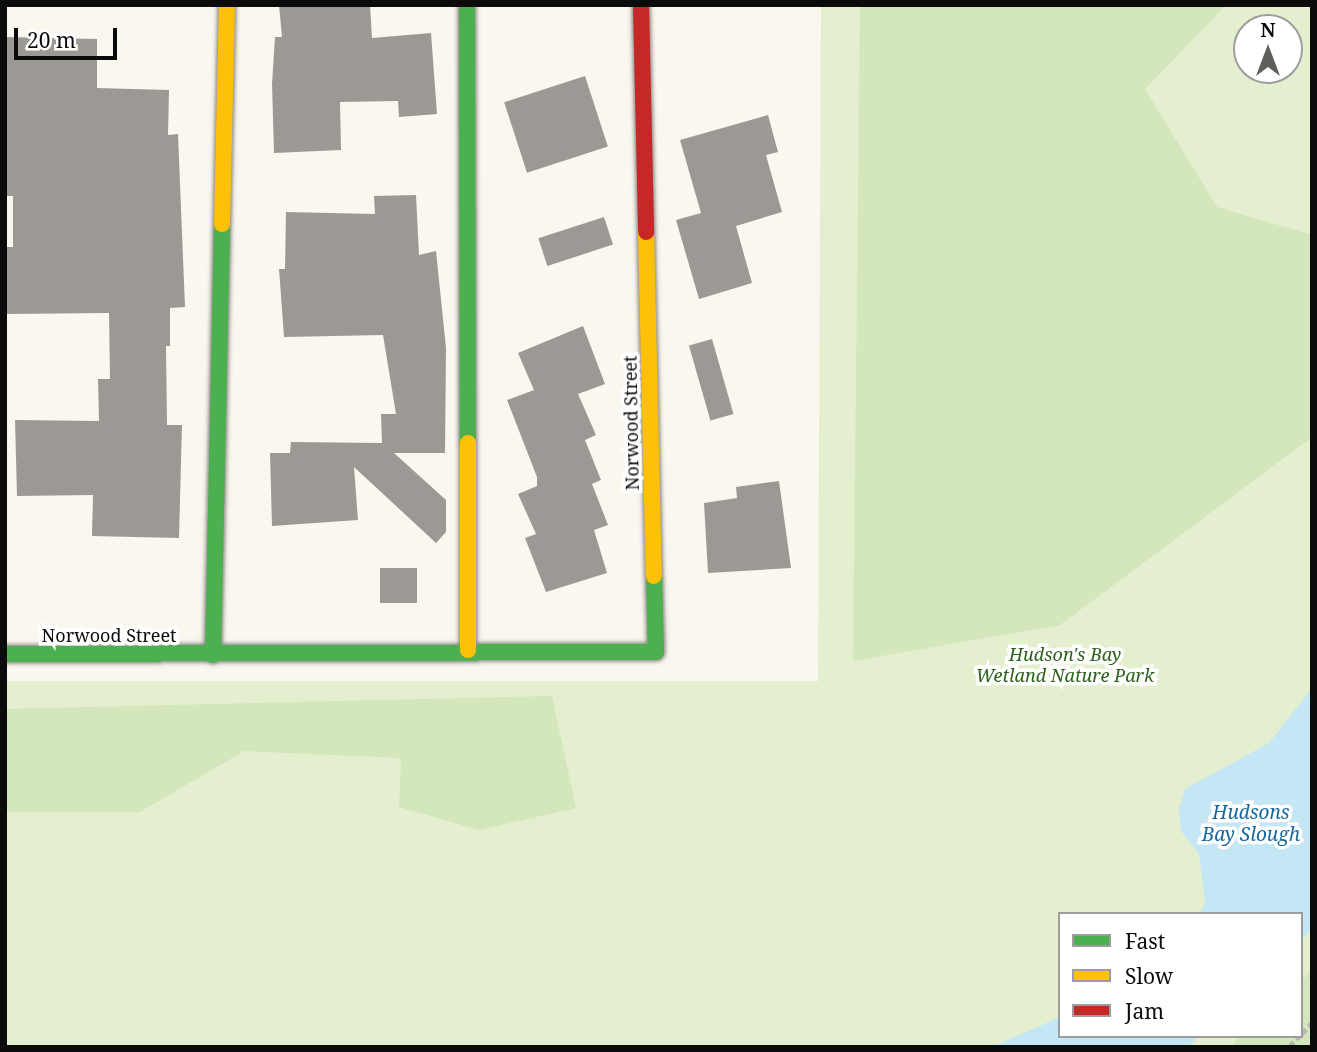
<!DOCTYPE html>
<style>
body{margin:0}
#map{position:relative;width:1317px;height:1052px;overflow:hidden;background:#faf7ee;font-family:"Noto Serif",serif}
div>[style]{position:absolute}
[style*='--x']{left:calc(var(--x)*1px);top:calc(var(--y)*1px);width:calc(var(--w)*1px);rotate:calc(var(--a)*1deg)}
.green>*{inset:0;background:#e3efce}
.forest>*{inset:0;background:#d4e6bc}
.water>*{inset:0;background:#c5e6f4}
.building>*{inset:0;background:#9c9994;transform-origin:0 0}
.path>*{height:4.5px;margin-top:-2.25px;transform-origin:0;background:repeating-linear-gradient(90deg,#b7b6b5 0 7px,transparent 0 10.5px)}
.roads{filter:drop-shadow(0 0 2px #898884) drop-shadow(0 0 2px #898884)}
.fast>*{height:16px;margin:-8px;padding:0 8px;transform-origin:8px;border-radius:8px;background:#4caf50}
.slow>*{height:16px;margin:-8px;padding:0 8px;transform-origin:8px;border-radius:8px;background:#ffc107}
.jam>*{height:16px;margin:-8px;padding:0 8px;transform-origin:8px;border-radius:8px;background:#c62828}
span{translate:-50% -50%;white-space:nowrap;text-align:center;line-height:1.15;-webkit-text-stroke:7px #fff;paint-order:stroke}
.street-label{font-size:18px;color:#0b0b0b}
.park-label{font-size:18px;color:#2e611c;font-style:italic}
.water-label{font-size:19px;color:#16679b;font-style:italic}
.frame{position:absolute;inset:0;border:7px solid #0b0b0b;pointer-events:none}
.legend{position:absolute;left:1058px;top:912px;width:245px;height:126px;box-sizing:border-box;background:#fff;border:2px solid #9d9d9d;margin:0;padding:9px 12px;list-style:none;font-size:21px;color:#0b0b0b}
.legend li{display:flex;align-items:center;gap:14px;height:35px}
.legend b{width:35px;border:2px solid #9d9d9d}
.north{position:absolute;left:1233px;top:14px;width:70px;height:70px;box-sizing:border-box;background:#fff;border:2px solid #9d9d9d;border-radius:50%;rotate:0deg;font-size:19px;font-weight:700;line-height:28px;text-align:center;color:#0b0b0b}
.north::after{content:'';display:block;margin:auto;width:24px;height:32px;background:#5f5e5a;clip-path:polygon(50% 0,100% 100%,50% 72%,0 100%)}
.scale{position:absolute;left:14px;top:28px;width:103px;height:32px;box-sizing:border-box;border:4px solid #0b0b0b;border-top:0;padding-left:9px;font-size:21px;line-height:24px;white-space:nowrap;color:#0b0b0b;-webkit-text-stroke:5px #fff;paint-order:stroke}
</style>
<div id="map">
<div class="green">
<div style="clip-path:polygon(evenodd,821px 5px,1312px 5px,1312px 1047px,5px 1047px,5px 681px,818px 681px,821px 5px,1247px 28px,1289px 28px,1289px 70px,1247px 70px,1247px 28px,821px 5px,1060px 914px,1301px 914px,1301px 1036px,1060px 1036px,1060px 914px)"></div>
</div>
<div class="forest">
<div style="clip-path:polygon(860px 5px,1226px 5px,1145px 89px,1217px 207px,1312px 235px,1312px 437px,1060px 625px,853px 661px)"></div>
<div style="clip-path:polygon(552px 696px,576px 808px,479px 830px,399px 807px,401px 758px,244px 751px,140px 812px,5px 812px,5px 709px)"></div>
<div style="clip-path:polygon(1312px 971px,1312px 1047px,1230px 1047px,1241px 1036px,1301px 1036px,1301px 981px)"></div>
</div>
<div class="water">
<div style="clip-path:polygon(1312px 688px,1312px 928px,1301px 941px,1301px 914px,1199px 914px,1205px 903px,1199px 854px,1181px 831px,1179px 808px,1185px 789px,1269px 743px)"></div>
<div style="clip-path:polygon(1060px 1017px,1060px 1036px,1199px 1036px,1188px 1047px,992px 1047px)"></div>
</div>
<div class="building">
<div style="clip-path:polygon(279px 5px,370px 5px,372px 38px,431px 33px,437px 114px,399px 117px,398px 101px,340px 102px,341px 150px,274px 153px,272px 84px,275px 37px,282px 37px)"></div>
<div style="clip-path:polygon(5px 37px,97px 39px,97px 88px,169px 90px,168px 135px,178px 134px,185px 307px,170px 308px,170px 346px,166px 346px,167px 425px,182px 425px,179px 538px,92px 536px,93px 495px,17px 496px,15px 420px,99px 421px,98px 379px,110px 379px,109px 313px,5px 314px,5px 247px,13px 247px,13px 196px,5px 196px)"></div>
<div style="left:585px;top:76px;width:74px;height:85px;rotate:72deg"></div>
<div style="clip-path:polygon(768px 115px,778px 152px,766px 155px,782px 212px,736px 226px,752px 283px,699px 299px,676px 220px,701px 213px,680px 140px)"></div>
<div style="clip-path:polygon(416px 195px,419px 255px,436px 251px,446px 348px,445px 453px,394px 453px,446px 500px,446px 532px,436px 543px,354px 467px,358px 520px,272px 526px,270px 453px,290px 453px,291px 442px,382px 443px,381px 414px,396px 414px,383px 335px,284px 337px,279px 269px,285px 269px,286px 212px,375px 214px,374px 196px)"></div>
<div style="left:604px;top:217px;width:29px;height:69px;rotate:72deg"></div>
<div style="clip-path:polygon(583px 326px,605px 384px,578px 394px,596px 435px,585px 440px,601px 480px,592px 484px,608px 525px,594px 530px,607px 573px,546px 592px,525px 538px,536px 534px,518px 494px,537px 486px,537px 477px,507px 400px,534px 390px,518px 353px)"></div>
<div style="left:712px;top:339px;width:78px;height:24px;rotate:74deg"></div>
<div style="clip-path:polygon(779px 481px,791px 568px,708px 573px,704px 503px,737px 498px,736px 487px)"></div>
<div style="left:380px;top:568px;width:37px;height:35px"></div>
</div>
<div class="path">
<div style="--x:1301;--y:1034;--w:16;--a:-45"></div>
<div style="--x:1289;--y:1047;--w:15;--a:-48"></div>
</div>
<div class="roads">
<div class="fast">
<div style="--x:467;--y:5;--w:438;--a:89.9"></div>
<div style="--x:5;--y:654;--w:651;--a:-0.18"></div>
<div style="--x:656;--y:652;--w:76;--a:-91.5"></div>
<div style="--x:213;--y:655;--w:431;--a:-88.8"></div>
</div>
<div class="slow">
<div style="--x:222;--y:224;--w:219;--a:-88.7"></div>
<div style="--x:646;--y:232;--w:344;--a:88.7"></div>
<div style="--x:468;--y:443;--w:207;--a:90"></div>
</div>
<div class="jam">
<div style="--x:641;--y:5;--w:227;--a:88.7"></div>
</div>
</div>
<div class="street-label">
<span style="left:631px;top:423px;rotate:-91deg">Norwood Street</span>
<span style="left:109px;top:635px">Norwood Street</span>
</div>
<div class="park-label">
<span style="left:1065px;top:665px">Hudson's Bay<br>Wetland Nature Park</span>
</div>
<div class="water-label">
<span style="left:1251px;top:824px">Hudsons<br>Bay Slough</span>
</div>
<div class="frame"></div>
<ul class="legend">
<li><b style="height:9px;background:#4caf50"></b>Fast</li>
<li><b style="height:9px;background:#ffc107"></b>Slow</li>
<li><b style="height:9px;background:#c62828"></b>Jam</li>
</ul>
<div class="north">N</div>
<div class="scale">20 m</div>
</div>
